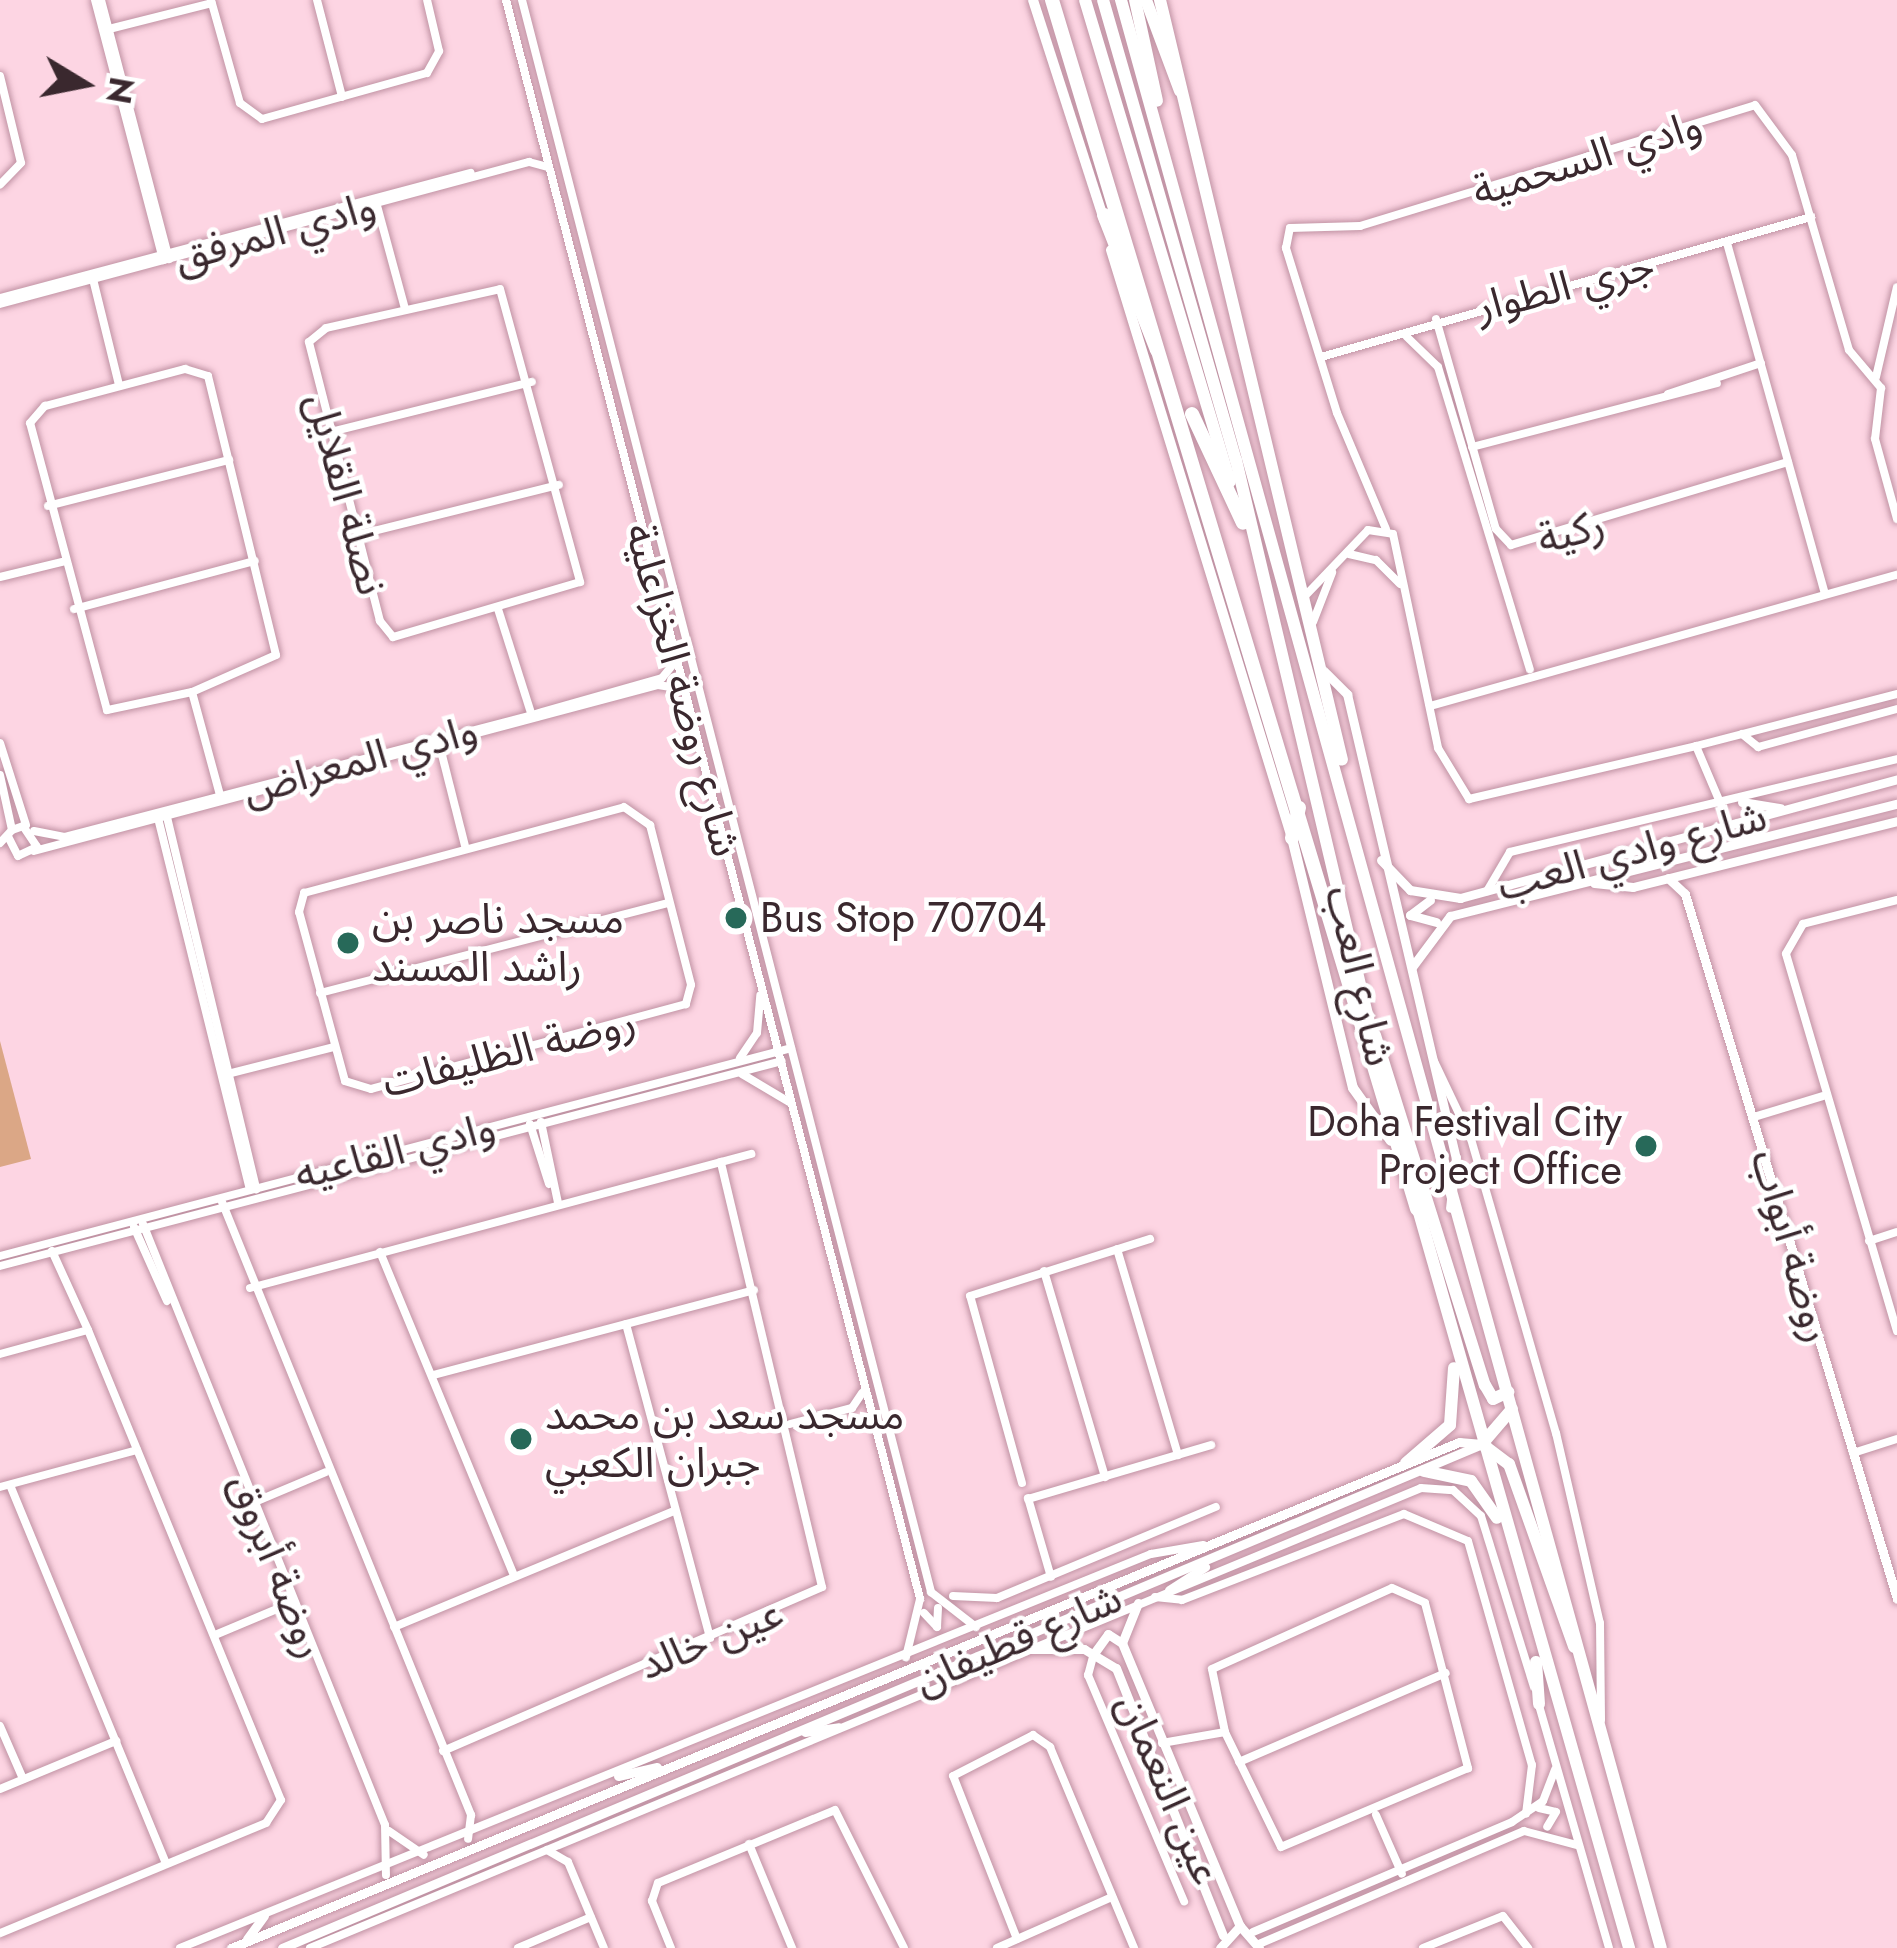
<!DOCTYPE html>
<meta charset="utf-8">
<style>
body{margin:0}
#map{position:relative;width:1897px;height:1948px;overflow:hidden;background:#fdd5e3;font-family:Jost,"Noto Sans Arabic",sans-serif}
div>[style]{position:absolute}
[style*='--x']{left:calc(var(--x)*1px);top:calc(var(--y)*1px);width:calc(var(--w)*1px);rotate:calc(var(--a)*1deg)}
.green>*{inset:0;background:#dba786}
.roads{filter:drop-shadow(0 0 3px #c092a3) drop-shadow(0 0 3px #c092a3)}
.minor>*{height:8px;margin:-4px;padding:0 4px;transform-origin:4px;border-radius:4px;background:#fff}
.tertiary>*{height:9px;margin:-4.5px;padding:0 4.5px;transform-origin:4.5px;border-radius:4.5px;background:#fff}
.secondary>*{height:10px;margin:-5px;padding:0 5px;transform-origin:5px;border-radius:5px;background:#fff}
.primary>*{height:12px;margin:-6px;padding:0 6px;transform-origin:6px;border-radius:6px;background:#fff}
.motorway>*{height:14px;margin:-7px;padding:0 7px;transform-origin:7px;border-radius:7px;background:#fff}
.dots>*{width:33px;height:33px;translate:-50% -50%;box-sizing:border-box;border:6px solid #fff;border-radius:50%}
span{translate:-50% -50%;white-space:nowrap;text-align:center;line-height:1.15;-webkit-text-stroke:9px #fff;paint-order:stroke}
.street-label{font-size:42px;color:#3a282e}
.poi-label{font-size:42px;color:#3a282e}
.left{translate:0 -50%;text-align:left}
.right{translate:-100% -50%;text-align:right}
.north{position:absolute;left:24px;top:24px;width:120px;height:120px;-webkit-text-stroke:9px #fff;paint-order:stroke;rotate:100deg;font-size:33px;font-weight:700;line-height:48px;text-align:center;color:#3a282e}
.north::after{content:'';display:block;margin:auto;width:42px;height:54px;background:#3a282e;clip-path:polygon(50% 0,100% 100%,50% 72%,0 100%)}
</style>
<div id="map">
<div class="green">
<div style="clip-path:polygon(0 1041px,31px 1159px,0 1167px)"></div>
</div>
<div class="roads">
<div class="minor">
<div style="--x:95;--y:0;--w:269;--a:75.3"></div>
<div style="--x:101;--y:0;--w:268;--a:75.3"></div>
<div style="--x:211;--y:0;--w:107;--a:74.3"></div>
<div style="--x:240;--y:103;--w:27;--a:36"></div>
<div style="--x:262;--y:119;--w:171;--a:-15.6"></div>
<div style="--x:427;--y:73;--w:25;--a:-61"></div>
<div style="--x:439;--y:51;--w:52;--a:-103.2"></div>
<div style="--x:317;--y:0;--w:100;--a:75.5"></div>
<div style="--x:506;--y:0;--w:1652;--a:75.48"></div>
<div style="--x:920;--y:1599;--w:60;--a:103.6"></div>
<div style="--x:522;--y:0;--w:1644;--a:75.59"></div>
<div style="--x:931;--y:1592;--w:57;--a:37.9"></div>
<div style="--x:105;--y:30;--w:110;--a:-14.2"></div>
<div style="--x:0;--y:76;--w:89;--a:76.4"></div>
<div style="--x:21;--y:163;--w:30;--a:134"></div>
<div style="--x:376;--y:202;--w:111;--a:74.8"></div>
<div style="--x:1727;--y:243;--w:363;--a:74.4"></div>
<div style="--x:92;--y:275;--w:113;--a:76.2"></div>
<div style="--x:500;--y:289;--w:304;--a:74.7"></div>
<div style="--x:580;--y:582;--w:195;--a:163.6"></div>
<div style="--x:393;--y:637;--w:21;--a:-129"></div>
<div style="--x:380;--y:621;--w:288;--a:-104.3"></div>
<div style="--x:309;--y:342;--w:22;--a:-39"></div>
<div style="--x:326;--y:328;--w:178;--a:-12.6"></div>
<div style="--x:0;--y:298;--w:487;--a:-14.9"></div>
<div style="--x:0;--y:304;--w:548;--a:-15.03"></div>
<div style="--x:529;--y:162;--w:20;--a:15"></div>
<div style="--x:1436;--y:319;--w:218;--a:74.1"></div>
<div style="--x:1496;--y:529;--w:22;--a:47"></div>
<div style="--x:1511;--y:545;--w:289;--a:-16.7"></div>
<div style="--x:1407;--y:337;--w:43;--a:44.1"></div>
<div style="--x:1438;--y:367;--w:316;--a:73.1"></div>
<div style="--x:1321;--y:357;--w:510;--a:-15.95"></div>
<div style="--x:185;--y:369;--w:24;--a:17"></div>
<div style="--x:208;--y:376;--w:287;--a:76.3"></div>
<div style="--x:276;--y:655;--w:92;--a:156.2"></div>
<div style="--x:192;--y:692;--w:87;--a:168"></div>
<div style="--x:107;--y:710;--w:297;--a:-105"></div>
<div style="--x:30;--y:423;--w:23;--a:-49"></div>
<div style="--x:45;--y:406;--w:145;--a:-14.8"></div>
<div style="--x:1876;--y:377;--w:92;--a:-76.9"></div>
<div style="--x:1668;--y:394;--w:98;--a:-18.4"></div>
<div style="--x:331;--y:432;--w:207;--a:-14"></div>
<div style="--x:1472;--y:447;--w:253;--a:-14.6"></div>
<div style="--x:48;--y:506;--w:187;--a:-14.3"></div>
<div style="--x:1386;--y:529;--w:126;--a:-112.9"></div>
<div style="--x:1337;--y:413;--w:173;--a:-107.2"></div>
<div style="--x:1286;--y:248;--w:20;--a:-79"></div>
<div style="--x:1290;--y:228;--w:70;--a:-1.6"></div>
<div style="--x:1360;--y:226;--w:413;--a:-17"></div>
<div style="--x:1755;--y:105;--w:62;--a:53.5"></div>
<div style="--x:1792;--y:155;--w:203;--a:73.7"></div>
<div style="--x:1849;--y:350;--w:50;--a:49.9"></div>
<div style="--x:1881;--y:388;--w:51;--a:96.7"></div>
<div style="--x:1875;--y:439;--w:83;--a:74.6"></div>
<div style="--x:358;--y:535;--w:207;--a:-14"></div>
<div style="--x:1349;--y:554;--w:28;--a:13"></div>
<div style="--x:1376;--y:560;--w:34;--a:45"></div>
<div style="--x:0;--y:577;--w:64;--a:-13.6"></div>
<div style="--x:1305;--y:596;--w:91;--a:-46.3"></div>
<div style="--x:1368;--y:530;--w:25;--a:9"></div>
<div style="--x:1393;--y:534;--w:219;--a:78.1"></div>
<div style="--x:1438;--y:748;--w:60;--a:58.7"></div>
<div style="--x:1469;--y:799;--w:233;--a:-13.1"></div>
<div style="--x:1696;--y:746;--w:66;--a:66.9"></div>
<div style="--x:74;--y:609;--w:187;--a:-14.9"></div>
<div style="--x:498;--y:609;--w:112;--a:72.4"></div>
<div style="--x:1313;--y:622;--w:53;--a:-68.8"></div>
<div style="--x:192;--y:692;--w:111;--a:74.8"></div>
<div style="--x:1430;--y:706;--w:485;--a:-15.7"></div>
<div style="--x:1742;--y:734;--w:21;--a:39"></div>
<div style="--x:1758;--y:747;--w:144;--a:-15.3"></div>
<div style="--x:0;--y:743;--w:86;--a:72.4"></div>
<div style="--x:439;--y:743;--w:106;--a:75.8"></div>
<div style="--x:1696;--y:746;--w:208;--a:-14.5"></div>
<div style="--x:0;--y:775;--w:56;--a:77.7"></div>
<div style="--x:624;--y:807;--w:32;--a:35"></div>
<div style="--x:650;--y:825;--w:165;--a:75.6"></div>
<div style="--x:691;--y:985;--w:20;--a:105"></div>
<div style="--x:686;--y:1004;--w:326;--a:164.9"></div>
<div style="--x:371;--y:1089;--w:27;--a:-163"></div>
<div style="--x:345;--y:1081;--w:175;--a:-105.2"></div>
<div style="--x:299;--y:912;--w:20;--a:-75"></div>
<div style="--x:304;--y:893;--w:331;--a:-15"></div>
<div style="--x:166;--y:813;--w:387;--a:76.5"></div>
<div style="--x:157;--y:814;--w:387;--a:76.1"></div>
<div style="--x:34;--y:831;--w:31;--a:11"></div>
<div style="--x:64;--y:837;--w:484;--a:-14.6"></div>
<div style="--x:532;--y:715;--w:135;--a:-15.9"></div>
<div style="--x:662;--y:678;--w:21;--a:-51"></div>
<div style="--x:0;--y:843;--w:18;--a:-47"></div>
<div style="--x:12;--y:830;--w:12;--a:-20"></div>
<div style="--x:23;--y:826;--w:25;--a:56"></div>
<div style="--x:37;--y:847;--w:21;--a:155"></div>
<div style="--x:18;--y:856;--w:22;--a:-117"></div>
<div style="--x:34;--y:851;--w:646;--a:-14.9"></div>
<div style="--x:658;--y:685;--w:24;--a:9"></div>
<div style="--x:1487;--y:891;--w:45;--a:-59.5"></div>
<div style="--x:1510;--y:852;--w:398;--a:-13.5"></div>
<div style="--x:1897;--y:900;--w:97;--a:165.7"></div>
<div style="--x:1803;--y:924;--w:34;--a:120"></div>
<div style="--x:1786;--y:954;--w:393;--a:73.6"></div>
<div style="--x:320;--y:993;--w:360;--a:-14.5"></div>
<div style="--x:740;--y:1058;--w:30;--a:-56"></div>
<div style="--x:757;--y:1033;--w:38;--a:-85"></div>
<div style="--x:1434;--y:1061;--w:86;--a:64.6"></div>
<div style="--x:1471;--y:1139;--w:306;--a:73.9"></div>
<div style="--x:1556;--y:1433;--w:195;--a:77"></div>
<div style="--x:1600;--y:1623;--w:97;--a:89.4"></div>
<div style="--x:742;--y:1074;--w:55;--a:30.8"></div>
<div style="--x:224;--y:1075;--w:114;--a:-14.3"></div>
<div style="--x:1754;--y:1117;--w:72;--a:-16.9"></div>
<div style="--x:541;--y:1122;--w:83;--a:78.1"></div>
<div style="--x:530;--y:1124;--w:63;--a:72.4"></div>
<div style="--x:222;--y:1202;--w:662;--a:67.89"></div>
<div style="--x:471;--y:1815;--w:24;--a:97"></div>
<div style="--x:143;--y:1224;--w:648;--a:68.07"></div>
<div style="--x:385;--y:1825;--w:50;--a:88.9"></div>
<div style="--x:134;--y:1227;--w:81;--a:66"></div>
<div style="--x:1869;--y:1241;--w:29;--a:-18"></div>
<div style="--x:1117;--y:1249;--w:215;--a:73.5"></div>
<div style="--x:52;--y:1251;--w:87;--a:65.5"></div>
<div style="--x:380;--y:1252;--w:350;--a:67.5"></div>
<div style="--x:0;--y:1256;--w:818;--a:-14.73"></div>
<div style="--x:0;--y:1266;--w:808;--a:-14.69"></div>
<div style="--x:1044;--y:1271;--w:215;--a:73.5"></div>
<div style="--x:250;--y:1288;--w:519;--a:-14.97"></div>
<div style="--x:626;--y:1324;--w:325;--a:75"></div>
<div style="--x:0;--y:1354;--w:91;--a:-15.3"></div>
<div style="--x:88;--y:1330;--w:508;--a:67.68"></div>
<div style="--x:281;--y:1800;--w:27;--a:123"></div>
<div style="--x:266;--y:1823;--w:288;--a:157.5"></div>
<div style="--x:433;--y:1375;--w:332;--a:-14.8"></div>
<div style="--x:790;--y:1424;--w:64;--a:-14.5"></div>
<div style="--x:852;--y:1408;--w:18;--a:-56"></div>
<div style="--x:1853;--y:1453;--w:46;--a:-17.7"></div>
<div style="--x:1022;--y:1483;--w:194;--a:-105.5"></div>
<div style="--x:970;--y:1296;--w:189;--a:-17.6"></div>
<div style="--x:10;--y:1485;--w:409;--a:67.6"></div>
<div style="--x:0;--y:1487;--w:142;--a:-15.1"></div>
<div style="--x:1028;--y:1498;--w:82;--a:73.8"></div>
<div style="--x:1028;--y:1499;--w:191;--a:-16.4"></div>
<div style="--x:250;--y:1504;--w:82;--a:-22.8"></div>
<div style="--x:1392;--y:1588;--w:36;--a:24"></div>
<div style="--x:1425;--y:1603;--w:171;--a:75.4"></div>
<div style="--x:1468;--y:1768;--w:203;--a:157.1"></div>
<div style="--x:1281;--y:1847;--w:128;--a:-116"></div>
<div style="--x:1225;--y:1732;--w:64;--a:-101.7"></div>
<div style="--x:1212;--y:1669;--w:197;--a:-24.2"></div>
<div style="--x:953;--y:1596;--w:44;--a:2.6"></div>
<div style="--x:997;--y:1598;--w:237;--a:-22.6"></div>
<div style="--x:1155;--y:1597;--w:27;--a:6"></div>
<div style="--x:1182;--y:1600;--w:238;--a:-21.2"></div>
<div style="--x:1404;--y:1514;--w:69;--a:22.9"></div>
<div style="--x:1468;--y:1541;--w:233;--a:74.1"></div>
<div style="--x:1532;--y:1765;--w:49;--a:97"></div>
<div style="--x:924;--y:1613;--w:19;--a:47"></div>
<div style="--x:937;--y:1627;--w:19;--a:-87"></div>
<div style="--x:394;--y:1627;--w:303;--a:-22.5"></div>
<div style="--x:215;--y:1635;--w:82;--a:-22.8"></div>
<div style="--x:1094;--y:1653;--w:23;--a:105"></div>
<div style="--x:1088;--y:1675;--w:246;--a:67"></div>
<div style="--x:1538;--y:1702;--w:256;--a:73.9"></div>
<div style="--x:0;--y:1726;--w:58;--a:66.5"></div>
<div style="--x:1162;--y:1743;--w:64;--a:-9.9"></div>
<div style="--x:443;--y:1751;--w:413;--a:-23.4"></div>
<div style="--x:822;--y:1587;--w:437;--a:-103.4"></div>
<div style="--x:1239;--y:1762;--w:225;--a:-23.3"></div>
<div style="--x:0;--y:1789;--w:126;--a:-22.5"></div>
<div style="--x:1539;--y:1808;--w:17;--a:13"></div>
<div style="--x:1556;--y:1812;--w:17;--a:121"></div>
<div style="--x:1376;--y:1815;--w:64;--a:66.2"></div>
<div style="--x:389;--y:1831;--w:42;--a:34.4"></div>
<div style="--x:749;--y:1844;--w:113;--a:67.5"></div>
<div style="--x:547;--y:1850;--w:24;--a:30"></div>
<div style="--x:568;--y:1862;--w:93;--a:67.3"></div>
<div style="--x:1253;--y:1932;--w:281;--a:-23"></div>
<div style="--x:1512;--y:1822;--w:37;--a:-34"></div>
<div style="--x:1543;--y:1801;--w:34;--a:-69"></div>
<div style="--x:1017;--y:1939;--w:175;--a:-111.4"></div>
<div style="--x:953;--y:1776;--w:90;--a:-27.1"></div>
<div style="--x:1033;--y:1735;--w:21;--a:35"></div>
<div style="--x:1050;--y:1747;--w:218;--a:67.3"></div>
<div style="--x:1259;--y:1944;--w:288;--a:-23.1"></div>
<div style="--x:1524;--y:1831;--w:55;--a:14.8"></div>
<div style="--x:180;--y:1948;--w:1048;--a:-22.09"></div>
<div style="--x:1151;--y:1554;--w:53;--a:-9.8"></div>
<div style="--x:310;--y:1948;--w:1202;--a:-22.49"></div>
<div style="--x:1421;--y:1488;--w:32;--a:4"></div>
<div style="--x:1453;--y:1490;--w:38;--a:43"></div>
<div style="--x:1481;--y:1516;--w:179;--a:72.8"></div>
<div style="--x:518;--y:1948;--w:79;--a:-23"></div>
<div style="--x:671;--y:1948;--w:51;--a:-112"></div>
<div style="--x:652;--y:1901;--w:19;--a:-72"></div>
<div style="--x:658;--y:1883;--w:191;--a:-22.4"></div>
<div style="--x:835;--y:1810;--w:154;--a:63.4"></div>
<div style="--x:997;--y:1948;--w:126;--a:-23.9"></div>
<div style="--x:1423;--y:1948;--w:86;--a:-21.8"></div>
<div style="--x:1503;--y:1916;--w:41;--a:52"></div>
</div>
<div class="tertiary">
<div style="--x:1324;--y:671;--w:33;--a:45"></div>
<div style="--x:1347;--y:694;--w:476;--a:76.8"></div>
<div style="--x:1456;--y:1157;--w:51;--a:96.7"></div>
<div style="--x:1742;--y:802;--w:39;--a:9"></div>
<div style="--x:1381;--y:860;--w:42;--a:46"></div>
<div style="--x:1410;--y:890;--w:51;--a:9.1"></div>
<div style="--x:1460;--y:898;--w:453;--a:-15.2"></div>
<div style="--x:1668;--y:878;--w:23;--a:43"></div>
<div style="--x:1685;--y:894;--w:736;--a:73.26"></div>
<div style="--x:1594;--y:883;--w:39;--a:6"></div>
<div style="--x:1633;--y:887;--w:272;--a:-14"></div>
<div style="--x:1430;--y:900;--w:25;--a:143"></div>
<div style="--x:1410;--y:915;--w:27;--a:15"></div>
<div style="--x:1412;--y:967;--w:64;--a:-53.3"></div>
<div style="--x:1450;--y:916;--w:461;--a:-14.1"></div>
<div style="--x:1169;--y:1590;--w:43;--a:-32.6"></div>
<div style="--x:1138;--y:1603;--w:43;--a:111.8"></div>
<div style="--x:1122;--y:1643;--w:307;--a:67.4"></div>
<div style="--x:1027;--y:1649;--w:57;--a:0"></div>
<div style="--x:1084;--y:1649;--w:37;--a:31"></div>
<div style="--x:1116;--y:1668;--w:288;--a:68.2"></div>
<div style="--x:1095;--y:1652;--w:22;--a:-54"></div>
<div style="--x:1108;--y:1634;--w:17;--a:33"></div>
<div style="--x:805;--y:1732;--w:34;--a:-8"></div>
<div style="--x:618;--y:1776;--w:40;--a:-13"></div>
<div style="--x:247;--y:1939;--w:29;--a:-54"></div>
<div style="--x:231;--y:1948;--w:1328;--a:-22.39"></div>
<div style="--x:1459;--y:1442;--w:23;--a:5"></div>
<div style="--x:282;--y:1948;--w:1302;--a:-22.78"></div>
<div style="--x:1220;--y:1948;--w:30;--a:-48"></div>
<div style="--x:1240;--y:1926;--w:29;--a:49"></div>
</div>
<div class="secondary">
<div style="--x:1033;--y:0;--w:231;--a:72.1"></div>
<div style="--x:1111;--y:250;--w:615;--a:72.89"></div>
<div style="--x:1292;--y:838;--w:257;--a:76.3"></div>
<div style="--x:1353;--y:1088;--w:65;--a:54.4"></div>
</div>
<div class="primary">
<div style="--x:1085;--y:0;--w:503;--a:73.26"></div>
<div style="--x:1103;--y:0;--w:479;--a:73.9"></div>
<div style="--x:1236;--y:460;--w:600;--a:76.7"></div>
<div style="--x:1121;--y:0;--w:2021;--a:74.51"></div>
<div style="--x:1135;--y:0;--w:103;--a:77.7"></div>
<div style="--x:1146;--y:0;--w:97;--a:69.5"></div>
<div style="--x:1160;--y:0;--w:781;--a:76.53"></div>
<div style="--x:1375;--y:1035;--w:367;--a:72.6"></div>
<div style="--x:1485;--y:1385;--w:16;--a:60"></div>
<div style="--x:1493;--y:1399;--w:17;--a:-25"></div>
<div style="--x:1416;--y:1202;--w:776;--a:74.06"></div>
<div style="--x:1482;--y:1444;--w:34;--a:37"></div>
<div style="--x:1509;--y:1464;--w:194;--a:70.4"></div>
<div style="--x:1482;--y:1444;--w:46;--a:-49.4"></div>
<div style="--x:1406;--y:1463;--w:58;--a:-40.8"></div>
<div style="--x:1450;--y:1425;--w:57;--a:-86"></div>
<div style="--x:1424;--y:1471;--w:48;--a:12"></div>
<div style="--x:1471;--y:1481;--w:45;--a:54.9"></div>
<div style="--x:1536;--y:1662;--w:42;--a:85.9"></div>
</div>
<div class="motorway">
<div style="--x:1052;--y:0;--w:1263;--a:73.2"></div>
<div style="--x:1104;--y:215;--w:145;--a:68.6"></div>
<div style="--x:1192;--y:414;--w:120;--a:64.9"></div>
<div style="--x:1292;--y:838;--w:31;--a:-77"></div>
</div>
</div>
<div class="dots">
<div style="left:736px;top:918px;background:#276959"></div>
<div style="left:348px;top:943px;background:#276959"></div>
<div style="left:1646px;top:1146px;background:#276959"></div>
<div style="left:521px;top:1439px;background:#276959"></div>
</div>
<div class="street-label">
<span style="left:1587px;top:158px;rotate:-17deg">وادي السحمية</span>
<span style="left:275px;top:232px;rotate:-15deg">وادي المرفق</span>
<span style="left:1565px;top:286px;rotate:-14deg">جري الطوار</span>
<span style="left:346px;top:494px;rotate:75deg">نصلة القلايل</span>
<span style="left:1571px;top:532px;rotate:-15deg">ركية</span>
<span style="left:683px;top:690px;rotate:75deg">شارع روضة الخزاعلية</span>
<span style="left:360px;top:760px;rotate:-15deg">وادي المعراض</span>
<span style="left:1632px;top:851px;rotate:-15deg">شارع وادي العب</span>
<span style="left:1360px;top:976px;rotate:77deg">شارع العب</span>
<span style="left:509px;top:1052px;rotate:-14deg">روضة الظليفات</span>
<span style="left:395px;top:1151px;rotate:-14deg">وادي القاعيه</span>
<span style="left:1792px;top:1246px;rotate:74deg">روضة أبواب</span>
<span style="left:277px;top:1566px;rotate:68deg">روضة أبروق</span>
<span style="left:711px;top:1639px;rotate:-22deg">عين خالد</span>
<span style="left:1018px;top:1639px;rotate:-23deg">شارع قطيفان</span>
<span style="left:1169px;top:1789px;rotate:67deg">عين النعمان</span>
</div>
<div class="poi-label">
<span class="left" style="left:760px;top:918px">Bus Stop 70704</span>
<span class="left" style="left:372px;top:943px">مسجد ناصر بن<br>راشد المسند</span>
<span class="right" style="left:1622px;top:1146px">Doha Festival City<br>Project Office</span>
<span class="left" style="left:545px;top:1439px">مسجد سعد بن محمد<br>جبران الكعبي</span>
</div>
<div class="north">N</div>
</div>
